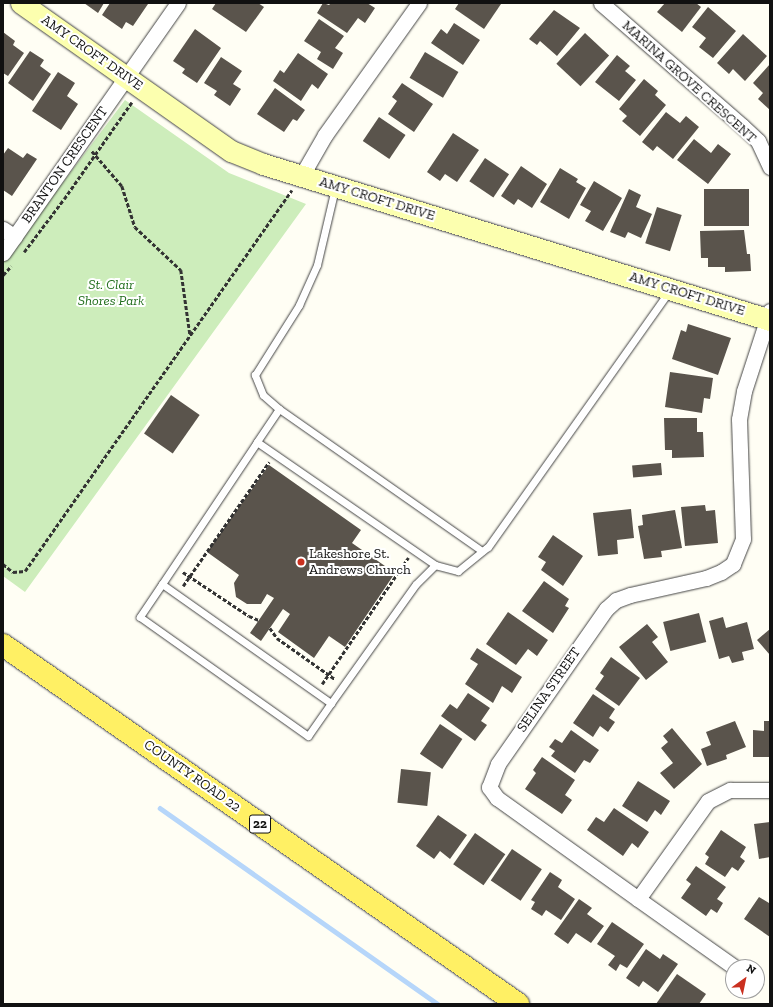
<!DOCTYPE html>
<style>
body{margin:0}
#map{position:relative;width:773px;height:1007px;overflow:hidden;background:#fffef4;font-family:"Zilla Slab",serif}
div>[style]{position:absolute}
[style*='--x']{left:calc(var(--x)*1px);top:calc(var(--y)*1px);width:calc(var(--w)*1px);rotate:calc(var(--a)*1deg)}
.green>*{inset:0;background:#cdedbb}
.stream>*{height:4.5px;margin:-2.25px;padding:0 2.25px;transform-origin:2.25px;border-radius:2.25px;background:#b6d6fa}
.building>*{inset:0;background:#5a544c;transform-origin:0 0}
.path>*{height:2.5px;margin-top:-1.25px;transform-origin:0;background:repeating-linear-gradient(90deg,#333 0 4px,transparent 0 6px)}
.roads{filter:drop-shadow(0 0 1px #444) drop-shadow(0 0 1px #444)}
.lane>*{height:7px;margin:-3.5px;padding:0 3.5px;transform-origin:3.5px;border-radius:3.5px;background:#fff}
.street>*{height:15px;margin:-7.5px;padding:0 7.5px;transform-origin:7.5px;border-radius:7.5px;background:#fff}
.secondary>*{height:21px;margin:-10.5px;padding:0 10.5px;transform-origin:10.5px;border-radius:10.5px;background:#fcffaf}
.primary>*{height:22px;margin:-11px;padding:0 11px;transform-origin:11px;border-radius:11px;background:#fff064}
.dots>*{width:11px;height:11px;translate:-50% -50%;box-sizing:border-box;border:2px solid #fff;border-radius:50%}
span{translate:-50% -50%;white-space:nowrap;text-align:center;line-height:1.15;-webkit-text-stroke:4px #fff;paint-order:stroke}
.shield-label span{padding:1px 3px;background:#fff;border:1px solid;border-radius:3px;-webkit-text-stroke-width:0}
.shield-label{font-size:13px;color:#111;font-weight:700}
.street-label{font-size:14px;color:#111}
.park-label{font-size:14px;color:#216e1c;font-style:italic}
.poi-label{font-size:14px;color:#111}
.left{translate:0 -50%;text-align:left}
.frame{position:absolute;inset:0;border:4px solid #111;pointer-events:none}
.north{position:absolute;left:725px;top:959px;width:40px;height:40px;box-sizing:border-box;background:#fff;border:1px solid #a0a0a0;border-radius:50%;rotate:33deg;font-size:11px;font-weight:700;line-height:16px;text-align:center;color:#111}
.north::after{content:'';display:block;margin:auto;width:14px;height:18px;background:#ca301f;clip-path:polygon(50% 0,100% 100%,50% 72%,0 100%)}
</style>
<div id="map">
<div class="green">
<div style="clip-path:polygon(125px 100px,229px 173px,306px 204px,25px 592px,3px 576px,3px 262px)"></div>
</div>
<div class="stream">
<div style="--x:160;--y:808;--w:340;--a:35.2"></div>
</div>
<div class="building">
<div style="clip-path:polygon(84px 3px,104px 3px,98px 13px)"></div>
<div style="clip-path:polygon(110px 3px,146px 3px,148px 4px,133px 26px,126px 22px,122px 29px,102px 15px)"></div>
<div style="clip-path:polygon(216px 3px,258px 3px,264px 7px,246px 32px,212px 9px)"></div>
<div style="clip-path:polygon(323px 3px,329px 5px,331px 3px,367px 3px,375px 8px,365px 23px,358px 18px,347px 33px,317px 13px)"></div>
<div style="clip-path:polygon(459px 3px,499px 3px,501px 4px,484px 29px,455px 9px)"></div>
<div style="clip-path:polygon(665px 3px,696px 3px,701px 7px,682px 32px,657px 12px)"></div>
<div style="clip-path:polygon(708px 7px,736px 31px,713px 58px,699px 47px,706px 38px,692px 27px)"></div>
<div style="clip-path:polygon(554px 10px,580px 28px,557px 56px,540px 41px,537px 45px,529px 39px)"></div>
<div style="clip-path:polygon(319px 19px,344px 36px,335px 48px,343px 53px,333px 69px,317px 59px,321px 52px,304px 41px)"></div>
<div style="clip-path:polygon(454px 23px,480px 40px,463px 65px,431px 43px,441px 29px,447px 34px)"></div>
<div style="clip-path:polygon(195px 29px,221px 48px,197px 83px,182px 73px,185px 69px,173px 61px)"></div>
<div style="clip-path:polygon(3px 32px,15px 41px,13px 45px,24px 53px,8px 76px,3px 73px)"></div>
<div style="left:585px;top:33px;width:33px;height:42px;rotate:43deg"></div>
<div style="clip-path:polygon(743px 34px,767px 56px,745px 81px,733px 69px,729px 74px,717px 63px)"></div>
<div style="clip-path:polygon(30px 51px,44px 60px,40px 66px,51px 74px,33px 101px,8px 83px)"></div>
<div style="left:425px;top:52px;width:39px;height:30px;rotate:31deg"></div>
<div style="clip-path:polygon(298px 53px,328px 74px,318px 89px,312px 84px,301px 101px,273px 81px,280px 70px,284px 73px)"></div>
<div style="clip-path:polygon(617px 55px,630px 66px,625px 71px,636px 80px,619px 101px,595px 82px)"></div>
<div style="clip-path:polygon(221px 57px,242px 71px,233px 84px,241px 89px,230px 106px,214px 95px,217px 91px,204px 83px)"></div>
<div style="clip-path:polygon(770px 64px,770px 110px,758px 99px,763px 93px,753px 83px)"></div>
<div style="clip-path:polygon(58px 72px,75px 83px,67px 96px,78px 104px,61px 130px,32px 111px)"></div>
<div style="clip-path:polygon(644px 79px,658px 91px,655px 95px,666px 105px,640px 136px,622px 121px,627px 116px,619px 109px)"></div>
<div style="clip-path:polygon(402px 83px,433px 104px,414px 132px,388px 114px,397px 101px,392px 97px)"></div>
<div style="clip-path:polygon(275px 88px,305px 110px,297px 121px,293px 119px,284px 132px,257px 114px)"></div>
<div style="clip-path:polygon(666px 112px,680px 123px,686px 116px,699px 127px,673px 159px,657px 146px,653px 151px,642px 142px)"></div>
<div style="left:379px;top:117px;width:32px;height:29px;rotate:34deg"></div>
<div style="clip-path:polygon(453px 133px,479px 150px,457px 182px,445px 174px,440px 181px,427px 172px)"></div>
<div style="clip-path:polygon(694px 139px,711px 153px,718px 144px,731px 154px,708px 184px,677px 160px)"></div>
<div style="clip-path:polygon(8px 148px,23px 158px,27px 153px,37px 159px,12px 196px,3px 190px,3px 155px)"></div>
<div style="left:485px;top:158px;width:29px;height:28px;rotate:34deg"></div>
<div style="clip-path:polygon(521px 166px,547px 184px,532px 208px,518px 199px,514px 205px,501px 196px)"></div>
<div style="clip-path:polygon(560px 168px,578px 179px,576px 182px,586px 188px,569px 219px,540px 202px)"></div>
<div style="clip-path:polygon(594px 181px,622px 198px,603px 231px,585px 221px,591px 211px,580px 205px)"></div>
<div style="clip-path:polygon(629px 189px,641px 195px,636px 207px,652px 214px,641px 238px,628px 232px,625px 238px,610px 232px)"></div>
<div style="left:704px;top:189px;width:45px;height:37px"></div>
<div style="left:657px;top:207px;width:26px;height:38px;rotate:18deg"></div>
<div style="clip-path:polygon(744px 230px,747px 254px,750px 254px,751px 271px,725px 272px,725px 267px,708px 267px,708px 258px,701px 258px,700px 231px)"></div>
<div style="clip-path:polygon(688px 324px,731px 338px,718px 375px,672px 359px,681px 330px,686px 332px)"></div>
<div style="clip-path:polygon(670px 372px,713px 378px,710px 399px,704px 398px,702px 413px,665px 407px)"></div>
<div style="left:171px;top:395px;width:35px;height:47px;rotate:35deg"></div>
<div style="clip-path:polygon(664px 418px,697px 418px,697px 432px,703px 432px,704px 457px,672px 458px,672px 450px,665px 450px)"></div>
<div style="left:661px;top:463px;width:12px;height:29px;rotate:85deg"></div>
<div style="clip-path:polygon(269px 465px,361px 530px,352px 543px,395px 573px,345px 647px,329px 636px,314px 658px,278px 632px,290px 614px,283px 609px,261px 641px,250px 633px,274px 598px,267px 594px,261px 604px,247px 604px,236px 597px,234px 583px,239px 575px,207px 552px)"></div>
<div style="clip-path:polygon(705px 505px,706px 511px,715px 510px,718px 543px,685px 546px,681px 507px)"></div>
<div style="clip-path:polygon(631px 509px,634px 538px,617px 540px,618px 554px,598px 556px,593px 513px)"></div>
<div style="clip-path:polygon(675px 510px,682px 548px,661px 551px,662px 557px,644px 559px,638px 526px,643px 525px,642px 515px)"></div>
<div style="clip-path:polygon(553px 535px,583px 556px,563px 586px,541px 570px,546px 562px,538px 557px)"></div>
<div style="clip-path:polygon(544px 581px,569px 599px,565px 606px,569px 608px,553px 633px,522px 611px)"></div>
<div style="clip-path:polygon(508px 612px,548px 640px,537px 656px,528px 649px,516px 665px,486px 644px)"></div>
<div style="left:699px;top:613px;width:30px;height:37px;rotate:76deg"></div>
<div style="clip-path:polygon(723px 617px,726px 628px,747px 622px,754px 649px,742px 652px,744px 660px,732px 663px,729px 656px,719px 659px,709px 621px)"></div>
<div style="clip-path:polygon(647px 624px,658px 637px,652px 642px,668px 662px,646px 680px,619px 647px)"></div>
<div style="clip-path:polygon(770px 625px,770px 655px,757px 640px,770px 629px)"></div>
<div style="clip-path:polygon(477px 648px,522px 677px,512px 693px,502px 686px,493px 703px,465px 684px,478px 664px,470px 659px)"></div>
<div style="clip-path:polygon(611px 657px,640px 678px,619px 706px,595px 689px,604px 676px,600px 673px)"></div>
<div style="clip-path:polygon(468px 693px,490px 708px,481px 721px,487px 725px,475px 741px,441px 716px,450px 704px,457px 709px)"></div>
<div style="clip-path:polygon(593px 694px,615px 709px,609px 718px,615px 722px,608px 732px,600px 726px,593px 737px,573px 723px)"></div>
<div style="clip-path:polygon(735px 721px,746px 747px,726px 755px,727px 759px,707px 766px,701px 749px,711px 745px,706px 732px)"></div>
<div style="clip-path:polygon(764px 721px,770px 721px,770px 757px,753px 757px,753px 730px,764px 731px)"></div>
<div style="left:440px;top:724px;width:27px;height:36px;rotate:34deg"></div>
<div style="clip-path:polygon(672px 728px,702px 764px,674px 789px,660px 773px,673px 763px,661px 748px,668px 742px,663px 736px)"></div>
<div style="clip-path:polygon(571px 730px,599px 750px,590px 763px,584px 760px,575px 773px,551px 756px,555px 751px,549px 747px,555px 739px,562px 743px)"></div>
<div style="clip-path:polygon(542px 757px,575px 780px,565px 795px,572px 800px,562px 814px,525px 789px,536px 773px,533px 770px)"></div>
<div style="left:401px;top:769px;width:30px;height:34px;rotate:6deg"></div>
<div style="clip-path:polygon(638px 781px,670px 801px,661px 815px,655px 810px,647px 822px,622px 806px)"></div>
<div style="clip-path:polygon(614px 808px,649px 832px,638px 848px,632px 843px,623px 856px,587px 830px,596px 817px,604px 822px)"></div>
<div style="clip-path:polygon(438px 815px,467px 835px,450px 859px,440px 851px,434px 859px,416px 846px)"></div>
<div style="clip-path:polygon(770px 822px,770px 857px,759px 859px,754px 824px)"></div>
<div style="clip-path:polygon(721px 830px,746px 847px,740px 857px,745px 861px,738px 871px,732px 867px,725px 877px,705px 864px,709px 857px,705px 854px)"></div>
<div style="left:475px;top:833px;width:37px;height:38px;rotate:35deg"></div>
<div style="left:512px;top:849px;width:36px;height:38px;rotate:34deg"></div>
<div style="clip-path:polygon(696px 866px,726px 887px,717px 899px,723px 903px,717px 913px,711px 909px,706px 916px,681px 898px,691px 884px,686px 880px)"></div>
<div style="clip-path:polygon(550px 872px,562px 880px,558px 887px,575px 899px,561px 920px,546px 910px,542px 916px,531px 909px,535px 902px,531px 900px)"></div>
<div style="clip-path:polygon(759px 897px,769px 903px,770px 901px,770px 937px,744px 919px)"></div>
<div style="clip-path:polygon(579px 899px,592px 908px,587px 914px,604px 926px,591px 943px,576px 933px,568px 944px,554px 934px)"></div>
<div style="clip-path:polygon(612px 922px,644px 944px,627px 968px,620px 964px,616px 971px,608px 965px,615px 956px,597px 944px)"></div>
<div style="clip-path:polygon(646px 949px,660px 959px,663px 954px,678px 964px,658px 992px,643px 981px,639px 987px,626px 978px)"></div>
<div style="clip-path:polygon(677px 974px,706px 994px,699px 1004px,656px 1004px)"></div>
</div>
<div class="path">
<div style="--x:92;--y:151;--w:46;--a:49.4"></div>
<div style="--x:122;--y:186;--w:43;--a:72.4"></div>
<div style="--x:135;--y:227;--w:63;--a:43.1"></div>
<div style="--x:181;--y:270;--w:65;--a:82"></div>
<div style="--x:24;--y:252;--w:66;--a:-53"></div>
<div style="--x:64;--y:199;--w:118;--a:-55"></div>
<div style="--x:3;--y:275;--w:12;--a:-48"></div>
<div style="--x:3;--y:564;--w:13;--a:39"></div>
<div style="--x:13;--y:572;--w:12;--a:-5"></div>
<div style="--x:25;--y:571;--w:465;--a:-55"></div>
<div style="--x:183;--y:572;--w:79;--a:33.7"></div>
<div style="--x:249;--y:616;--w:11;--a:22"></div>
<div style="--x:183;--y:586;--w:151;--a:-55.3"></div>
<div style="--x:270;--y:628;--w:12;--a:55"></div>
<div style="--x:277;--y:638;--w:71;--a:35.3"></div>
<div style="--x:322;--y:684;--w:153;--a:-55.7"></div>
</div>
<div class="roads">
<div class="lane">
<div style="--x:279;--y:409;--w:21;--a:-139"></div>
<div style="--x:263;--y:395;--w:22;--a:-112"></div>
<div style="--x:255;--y:375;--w:83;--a:-57.8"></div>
<div style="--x:299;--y:305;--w:44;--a:-65.8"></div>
<div style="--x:317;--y:265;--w:79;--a:-76.8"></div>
<div style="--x:257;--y:442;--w:171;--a:123.8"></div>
<div style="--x:162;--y:584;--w:207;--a:35.2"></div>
<div style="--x:331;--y:703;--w:146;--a:-54.5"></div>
<div style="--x:416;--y:584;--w:27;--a:-45"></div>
<div style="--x:482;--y:551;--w:248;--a:-145"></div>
<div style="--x:279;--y:409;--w:40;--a:124"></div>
<div style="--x:257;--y:442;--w:216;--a:34.6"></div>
<div style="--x:435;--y:565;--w:24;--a:15"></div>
<div style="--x:458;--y:571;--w:38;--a:-39"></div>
<div style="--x:488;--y:547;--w:314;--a:-54.7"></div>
<div style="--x:162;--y:584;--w:40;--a:124"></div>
<div style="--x:140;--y:617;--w:206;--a:35.3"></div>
<div style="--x:308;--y:736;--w:40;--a:-55.1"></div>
</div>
<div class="street">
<div style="--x:601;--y:3;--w:187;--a:41.1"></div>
<div style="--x:742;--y:126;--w:22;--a:43"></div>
<div style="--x:758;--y:141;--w:29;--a:65"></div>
<div style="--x:302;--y:175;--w:46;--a:-60.1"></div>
<div style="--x:325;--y:135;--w:162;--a:-54.5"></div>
<div style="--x:3;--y:229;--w:14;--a:34"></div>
<div style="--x:3;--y:253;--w:305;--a:-55"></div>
<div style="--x:770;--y:311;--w:84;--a:108"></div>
<div style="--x:744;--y:391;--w:28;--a:100"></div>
<div style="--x:739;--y:419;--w:120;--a:88.1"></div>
<div style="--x:743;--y:539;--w:27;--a:112"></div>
<div style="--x:733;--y:564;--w:14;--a:146"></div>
<div style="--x:721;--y:572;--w:16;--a:158"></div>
<div style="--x:706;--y:578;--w:78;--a:167.4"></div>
<div style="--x:630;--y:595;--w:15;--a:160"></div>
<div style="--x:616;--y:600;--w:13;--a:138"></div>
<div style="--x:606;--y:609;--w:189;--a:124.9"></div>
<div style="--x:498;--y:764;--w:25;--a:111"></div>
<div style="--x:489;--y:787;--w:14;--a:54"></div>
<div style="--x:497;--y:798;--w:173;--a:35.6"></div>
<div style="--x:638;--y:899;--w:120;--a:-54.5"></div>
<div style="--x:708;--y:801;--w:25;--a:-27"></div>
<div style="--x:730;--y:790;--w:40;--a:0"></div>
<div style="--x:638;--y:899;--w:118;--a:35.3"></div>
</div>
<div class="secondary">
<div style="--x:21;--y:3;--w:257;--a:35.2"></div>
<div style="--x:231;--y:151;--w:35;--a:22"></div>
<div style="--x:263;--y:164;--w:530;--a:17.1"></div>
</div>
<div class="primary">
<div style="--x:3;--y:645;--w:628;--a:34.88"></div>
</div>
</div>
<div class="dots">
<div style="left:301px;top:562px;background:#ca301f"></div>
</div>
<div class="shield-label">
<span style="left:260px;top:824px">22</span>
</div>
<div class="street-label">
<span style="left:92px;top:53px;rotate:35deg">AMY CROFT DRIVE</span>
<span style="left:689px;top:82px;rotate:42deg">MARINA GROVE CRESCENT</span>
<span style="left:65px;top:165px;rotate:-55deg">BRANTON CRESCENT</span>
<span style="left:377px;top:199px;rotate:17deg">AMY CROFT DRIVE</span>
<span style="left:687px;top:294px;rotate:17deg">AMY CROFT DRIVE</span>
<span style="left:549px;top:690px;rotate:-55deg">SELINA STREET</span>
<span style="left:192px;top:776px;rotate:35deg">COUNTY ROAD 22</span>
</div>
<div class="park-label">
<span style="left:111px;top:293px">St. Clair<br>Shores Park</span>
</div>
<div class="poi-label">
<span class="left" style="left:309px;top:562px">Lakeshore St.<br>Andrews Church</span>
</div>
<div class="frame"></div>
<div class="north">N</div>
</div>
